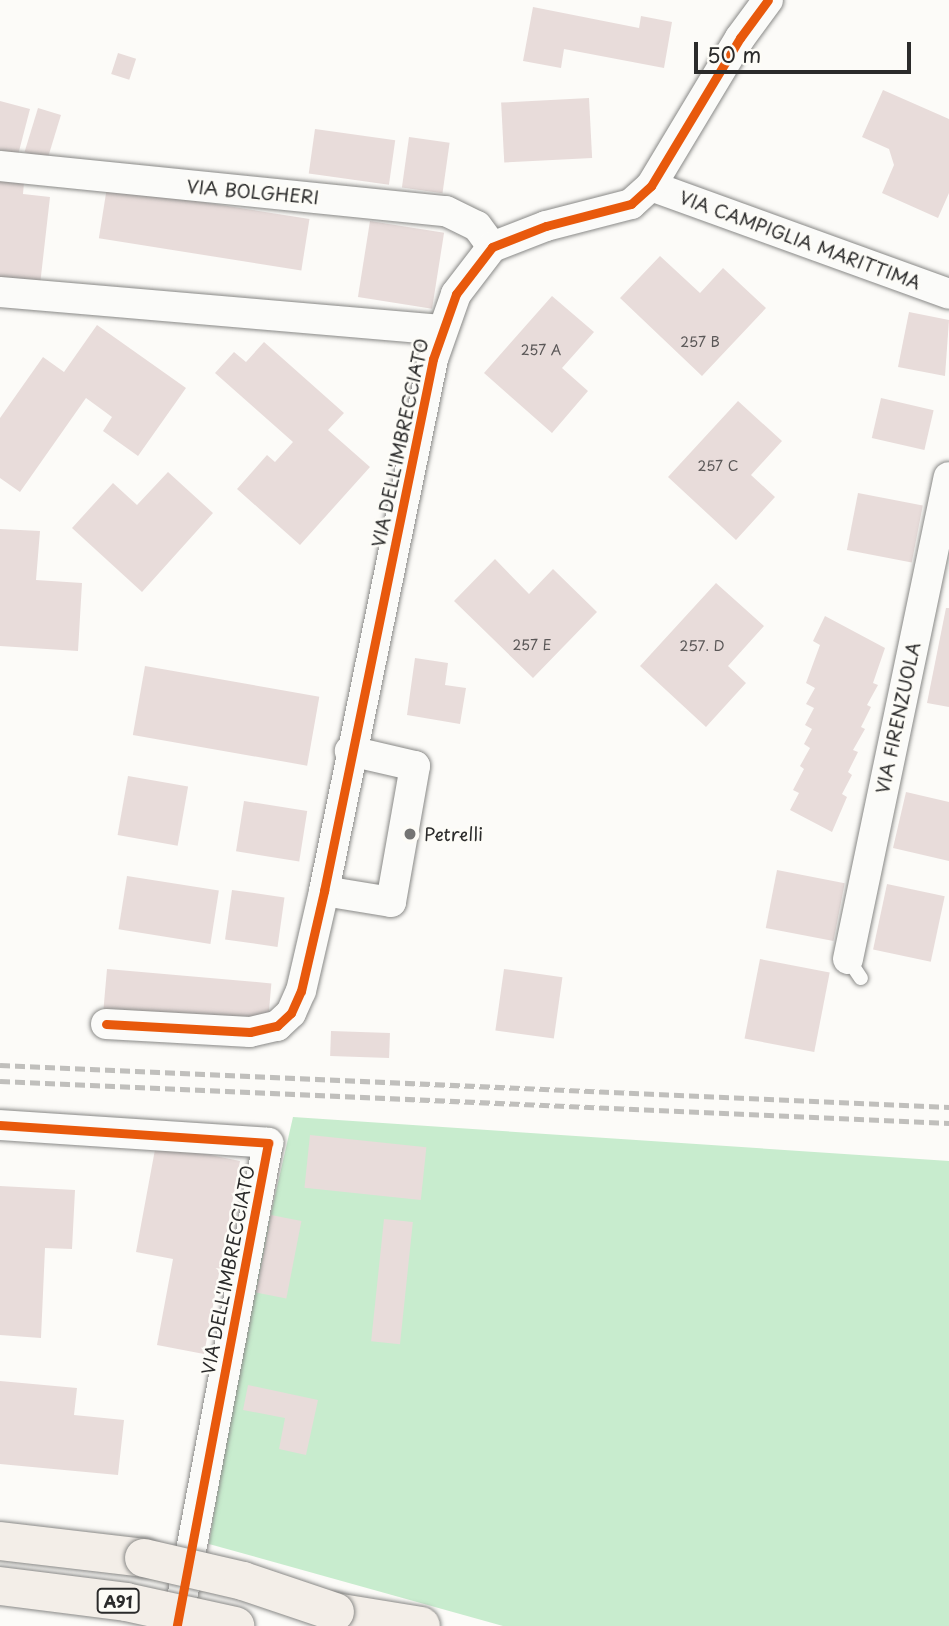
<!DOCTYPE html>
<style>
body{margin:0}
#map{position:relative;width:949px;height:1626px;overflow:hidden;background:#fcfbf8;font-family:"Playpen Sans",sans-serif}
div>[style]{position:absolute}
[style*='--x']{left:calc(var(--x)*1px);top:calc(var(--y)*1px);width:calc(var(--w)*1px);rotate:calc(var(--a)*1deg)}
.green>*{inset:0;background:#c8ecce}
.building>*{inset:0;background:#e8dcda;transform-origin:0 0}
.roads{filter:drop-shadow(0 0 2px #898987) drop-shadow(0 0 2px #898987)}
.lane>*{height:14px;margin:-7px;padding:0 7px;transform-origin:7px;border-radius:7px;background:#fbfbf9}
.street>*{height:30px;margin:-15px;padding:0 15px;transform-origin:15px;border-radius:15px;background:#fbfbf9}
.highway>*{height:38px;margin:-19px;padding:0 19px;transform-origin:19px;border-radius:19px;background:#f3eee8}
.rail>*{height:5px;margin-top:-2.5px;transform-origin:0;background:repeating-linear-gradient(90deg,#c0bfbc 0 10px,transparent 0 15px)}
.bridges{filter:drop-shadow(0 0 2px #898987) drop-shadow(0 0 2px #898987)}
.highway-bridge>*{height:38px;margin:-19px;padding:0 19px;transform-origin:19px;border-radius:19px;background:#f3eee8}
.cycleway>*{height:9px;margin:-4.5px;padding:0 4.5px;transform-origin:4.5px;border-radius:4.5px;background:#e8590c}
.dots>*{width:19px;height:19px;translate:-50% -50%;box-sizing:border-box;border:4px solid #fdfcf7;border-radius:50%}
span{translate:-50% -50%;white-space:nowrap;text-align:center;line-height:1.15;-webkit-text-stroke:5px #fdfcf7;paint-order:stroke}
.number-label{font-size:14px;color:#5a5757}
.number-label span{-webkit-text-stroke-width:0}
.shield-label span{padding:2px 5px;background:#fdfcf7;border:2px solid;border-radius:5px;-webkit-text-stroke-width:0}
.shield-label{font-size:16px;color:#2b2b2b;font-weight:700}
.street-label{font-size:18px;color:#2b2b2b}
.poi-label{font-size:18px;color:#2b2b2b}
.left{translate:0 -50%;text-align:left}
.scale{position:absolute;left:694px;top:42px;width:217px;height:32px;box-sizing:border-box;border:4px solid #2b2b2b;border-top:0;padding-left:9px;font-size:21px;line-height:24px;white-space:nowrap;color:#2b2b2b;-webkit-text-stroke:5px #fdfcf7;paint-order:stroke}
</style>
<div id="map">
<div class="green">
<div style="clip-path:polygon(293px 1117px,949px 1161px,949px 1626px,503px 1626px,209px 1544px,239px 1353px)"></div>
</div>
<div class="building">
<div style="clip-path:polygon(533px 7px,639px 28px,641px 16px,672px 22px,664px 68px,564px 49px,561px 68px,523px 61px)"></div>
<div style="left:118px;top:53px;width:19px;height:22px;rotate:18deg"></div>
<div style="clip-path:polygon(883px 90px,949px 119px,949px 193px,938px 218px,882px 193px,894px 165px,889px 149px,862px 137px)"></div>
<div style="left:589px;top:98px;width:60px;height:88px;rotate:87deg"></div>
<div style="clip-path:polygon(0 101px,30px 109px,18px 155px,0 150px)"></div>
<div style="left:38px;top:108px;width:24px;height:46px;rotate:17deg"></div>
<div style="left:315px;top:129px;width:81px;height:45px;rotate:8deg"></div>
<div style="left:409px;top:137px;width:41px;height:51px;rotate:8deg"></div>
<div style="clip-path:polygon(0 172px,24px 182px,23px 194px,50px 197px,40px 285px,0 280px)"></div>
<div style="left:107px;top:187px;width:205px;height:52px;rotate:9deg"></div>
<div style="left:370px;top:221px;width:75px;height:77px;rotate:9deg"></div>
<div style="clip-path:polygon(660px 256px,700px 293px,723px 268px,766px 308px,702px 376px,620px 298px)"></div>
<div style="clip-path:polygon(552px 296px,594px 332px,562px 368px,588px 391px,552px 433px,484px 373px)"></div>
<div style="clip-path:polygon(909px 312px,949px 320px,945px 376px,898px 367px)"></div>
<div style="clip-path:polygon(97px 325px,186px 388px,138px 456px,103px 431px,112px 417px,86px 398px,20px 492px,0 478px,0 418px,43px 357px,64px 372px)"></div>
<div style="clip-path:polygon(264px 342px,344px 413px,328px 430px,370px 467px,300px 545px,237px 489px,267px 455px,275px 462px,293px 442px,215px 373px,234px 352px,246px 362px)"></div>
<div style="left:881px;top:398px;width:54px;height:41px;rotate:13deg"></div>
<div style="clip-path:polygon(738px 401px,782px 441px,751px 475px,775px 497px,736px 540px,668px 477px)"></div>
<div style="clip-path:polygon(168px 472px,213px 513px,142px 592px,72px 528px,113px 483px,137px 505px)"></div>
<div style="left:858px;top:493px;width:66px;height:58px;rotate:11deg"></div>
<div style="clip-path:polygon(0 529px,40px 531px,36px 580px,82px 583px,78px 651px,0 646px)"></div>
<div style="clip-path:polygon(495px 559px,529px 594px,553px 569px,597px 612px,533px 678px,454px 601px)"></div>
<div style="clip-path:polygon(716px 583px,764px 626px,728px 666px,746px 683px,706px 727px,640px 666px)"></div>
<div style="clip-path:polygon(946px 608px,949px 608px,949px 707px,927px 703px)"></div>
<div style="clip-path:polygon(825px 616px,885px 648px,873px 683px,878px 685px,867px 705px,871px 707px,861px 727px,865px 729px,853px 750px,858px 752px,848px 772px,852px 775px,842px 794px,847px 797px,832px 832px,790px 810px,799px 793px,793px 790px,804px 769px,800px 766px,810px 748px,804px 744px,812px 729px,805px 725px,814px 708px,806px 704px,815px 688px,806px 683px,820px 645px,813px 641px)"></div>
<div style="clip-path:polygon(415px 658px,448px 663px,445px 685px,466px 688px,460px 724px,407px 715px)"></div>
<div style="left:145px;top:666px;width:177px;height:70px;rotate:10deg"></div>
<div style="left:128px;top:776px;width:61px;height:60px;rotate:10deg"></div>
<div style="clip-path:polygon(906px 792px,949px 802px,949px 861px,893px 848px)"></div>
<div style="left:244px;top:801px;width:64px;height:51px;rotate:9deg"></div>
<div style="left:777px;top:870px;width:69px;height:59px;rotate:11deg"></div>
<div style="left:127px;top:876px;width:93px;height:54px;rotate:9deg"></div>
<div style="left:887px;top:884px;width:59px;height:67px;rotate:12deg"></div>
<div style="left:232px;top:890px;width:53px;height:50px;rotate:8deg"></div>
<div style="left:760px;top:959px;width:71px;height:81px;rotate:11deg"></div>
<div style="left:107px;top:969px;width:165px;height:44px;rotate:5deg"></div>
<div style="left:504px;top:969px;width:59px;height:62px;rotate:8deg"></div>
<div style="left:331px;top:1031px;width:59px;height:25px;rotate:2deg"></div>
<div style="left:310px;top:1135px;width:117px;height:53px;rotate:6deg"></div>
<div style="clip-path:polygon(156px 1144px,240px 1161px,204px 1354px,157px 1345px,173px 1259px,136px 1252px)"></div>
<div style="clip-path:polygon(0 1186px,75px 1190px,72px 1249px,45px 1248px,41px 1338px,0 1335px)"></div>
<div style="left:271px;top:1215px;width:31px;height:79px;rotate:11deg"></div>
<div style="left:384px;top:1219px;width:29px;height:123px;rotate:6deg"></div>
<div style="clip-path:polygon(0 1381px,77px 1388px,74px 1415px,124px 1420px,118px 1475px,0 1464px)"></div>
<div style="clip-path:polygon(248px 1385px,318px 1400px,306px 1455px,279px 1449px,285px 1418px,243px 1410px)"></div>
</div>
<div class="roads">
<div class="lane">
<div style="--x:848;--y:959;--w:23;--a:56"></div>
</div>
<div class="street">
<div style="--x:0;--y:166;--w:448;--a:5.8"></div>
<div style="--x:446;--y:211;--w:34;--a:26"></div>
<div style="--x:477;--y:226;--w:26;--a:54"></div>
<div style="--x:651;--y:186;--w:317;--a:19.9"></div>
<div style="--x:0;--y:292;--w:443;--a:4.9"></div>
<div style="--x:324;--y:891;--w:68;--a:9.3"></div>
<div style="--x:391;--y:902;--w:138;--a:-80"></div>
<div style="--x:415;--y:766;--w:67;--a:-167"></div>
<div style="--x:848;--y:959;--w:492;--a:-78.2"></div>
<div style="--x:106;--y:1024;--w:144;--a:3.2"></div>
<div style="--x:250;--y:1032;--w:28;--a:-13"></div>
<div style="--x:277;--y:1026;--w:19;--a:-43"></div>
<div style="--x:291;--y:1013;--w:24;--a:-66"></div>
<div style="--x:301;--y:991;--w:103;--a:-77"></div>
<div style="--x:324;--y:891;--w:543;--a:-78.42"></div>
<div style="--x:433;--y:359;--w:69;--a:-70.5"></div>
<div style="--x:456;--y:294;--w:59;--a:-52.5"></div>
<div style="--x:492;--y:247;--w:58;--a:-21.3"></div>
<div style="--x:546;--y:226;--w:88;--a:-14.5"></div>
<div style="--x:631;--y:204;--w:27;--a:-42"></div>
<div style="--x:651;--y:186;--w:173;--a:-59"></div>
<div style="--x:740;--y:38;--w:47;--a:-53.6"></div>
<div style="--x:0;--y:1125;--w:269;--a:3.8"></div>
<div style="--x:268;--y:1143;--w:491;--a:100.7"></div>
</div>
<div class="highway">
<div style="--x:0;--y:1541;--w:145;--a:6.7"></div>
<div style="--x:335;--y:1612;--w:87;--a:9.2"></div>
</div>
</div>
<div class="rail">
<div style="--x:0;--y:1065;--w:950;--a:2.53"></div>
<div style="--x:0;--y:1081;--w:950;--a:2.53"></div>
</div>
<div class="bridges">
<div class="highway-bridge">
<div style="--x:144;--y:1558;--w:102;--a:13.1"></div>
<div style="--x:243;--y:1581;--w:97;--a:18.6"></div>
<div style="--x:0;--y:1586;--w:127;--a:7.2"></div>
<div style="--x:126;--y:1602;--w:112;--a:12.4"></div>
</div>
</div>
<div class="cycleway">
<div style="--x:106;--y:1024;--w:144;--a:3.2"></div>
<div style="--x:250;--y:1032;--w:28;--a:-13"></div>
<div style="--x:277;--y:1026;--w:19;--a:-43"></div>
<div style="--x:291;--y:1013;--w:24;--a:-66"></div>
<div style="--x:301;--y:991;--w:103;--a:-77"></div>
<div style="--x:324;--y:891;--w:543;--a:-78.42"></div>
<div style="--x:433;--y:359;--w:69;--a:-70.5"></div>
<div style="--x:456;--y:294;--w:59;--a:-52.5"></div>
<div style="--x:492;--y:247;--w:58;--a:-21.3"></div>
<div style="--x:546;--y:226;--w:88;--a:-14.5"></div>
<div style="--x:631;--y:204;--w:27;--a:-42"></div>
<div style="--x:651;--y:186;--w:173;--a:-59"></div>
<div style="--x:740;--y:38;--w:47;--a:-53.6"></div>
<div style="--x:0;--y:1125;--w:269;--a:3.8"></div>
<div style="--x:268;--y:1143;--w:491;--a:100.7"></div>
</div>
<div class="dots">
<div style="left:410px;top:834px;background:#747473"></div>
</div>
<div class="number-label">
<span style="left:700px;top:342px">257 B</span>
<span style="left:541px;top:350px">257 A</span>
<span style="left:718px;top:466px">257 C</span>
<span style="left:532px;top:645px">257 E</span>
<span style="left:702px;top:646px">257. D</span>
</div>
<div class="shield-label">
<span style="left:118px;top:1601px">A91</span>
</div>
<div class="street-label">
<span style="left:253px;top:192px;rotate:5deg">VIA BOLGHERI</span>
<span style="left:800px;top:240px;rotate:20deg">VIA CAMPIGLIA MARITTIMA</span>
<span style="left:400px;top:443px;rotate:-78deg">VIA DELL'IMBRECCIATO</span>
<span style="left:898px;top:718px;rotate:-78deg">VIA FIRENZUOLA</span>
<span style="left:228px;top:1270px;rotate:-79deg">VIA DELL'IMBRECCIATO</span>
</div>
<div class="poi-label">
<span class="left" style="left:424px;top:834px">Petrelli</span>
</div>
<div class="scale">50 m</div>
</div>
